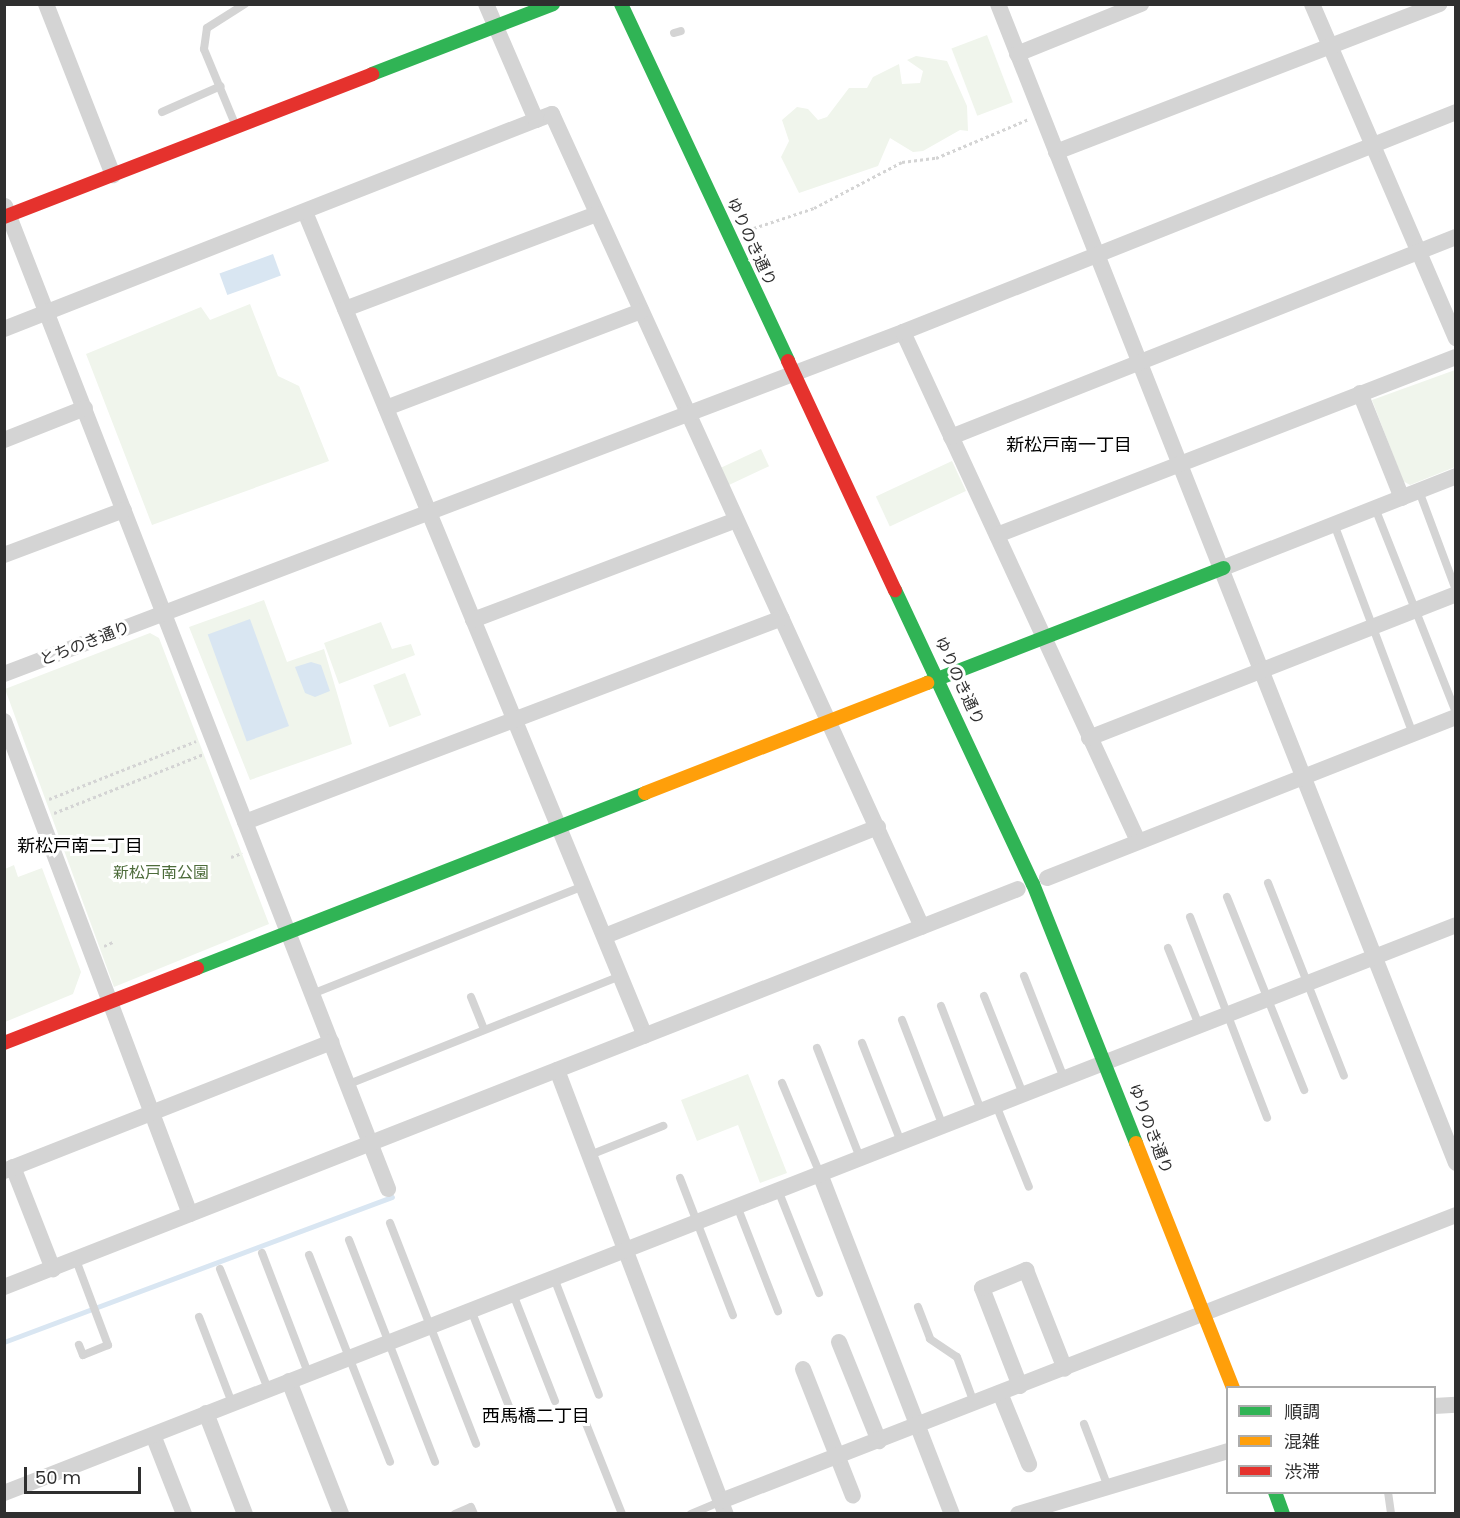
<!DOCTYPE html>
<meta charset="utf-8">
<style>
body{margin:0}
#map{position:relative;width:1460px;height:1518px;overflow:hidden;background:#fff;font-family:Poppins,"Noto Sans JP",sans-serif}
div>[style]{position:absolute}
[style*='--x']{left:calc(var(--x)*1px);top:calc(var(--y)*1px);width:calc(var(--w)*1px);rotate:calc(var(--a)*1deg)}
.green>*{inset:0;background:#f0f5ec;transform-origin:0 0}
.water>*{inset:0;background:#d9e6f2;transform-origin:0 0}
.stream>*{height:4.5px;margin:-2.25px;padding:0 2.25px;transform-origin:2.25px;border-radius:2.25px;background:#d9e6f2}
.path>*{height:3px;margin-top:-1.5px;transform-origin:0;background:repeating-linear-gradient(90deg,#d4d4d4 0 3px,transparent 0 6px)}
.lane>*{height:8px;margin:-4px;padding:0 4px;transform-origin:4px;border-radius:4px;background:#d4d4d4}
.street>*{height:16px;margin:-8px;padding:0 8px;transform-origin:8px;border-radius:8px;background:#d4d4d4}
.fast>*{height:14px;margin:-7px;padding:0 7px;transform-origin:7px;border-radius:7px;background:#30b455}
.slow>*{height:14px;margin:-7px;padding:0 7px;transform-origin:7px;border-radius:7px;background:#ff9f0a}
.jam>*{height:14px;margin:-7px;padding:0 7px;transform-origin:7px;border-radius:7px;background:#e5322d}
span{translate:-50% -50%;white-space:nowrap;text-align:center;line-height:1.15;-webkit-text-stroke:6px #fff;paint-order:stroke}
.street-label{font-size:16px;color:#2f2f2f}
.park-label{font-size:16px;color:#4d6c3b}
.neighbourhood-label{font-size:18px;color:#000}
.frame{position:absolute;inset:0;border:6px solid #2f2f2f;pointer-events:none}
.legend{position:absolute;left:1226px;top:1386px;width:210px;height:108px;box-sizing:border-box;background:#fff;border:2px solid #acacac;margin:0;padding:8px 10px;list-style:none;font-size:18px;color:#2f2f2f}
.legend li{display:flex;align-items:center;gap:12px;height:30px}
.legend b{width:30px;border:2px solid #acacac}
.scale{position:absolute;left:24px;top:1467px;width:117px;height:27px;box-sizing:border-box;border:3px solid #2f2f2f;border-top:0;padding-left:8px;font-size:18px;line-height:21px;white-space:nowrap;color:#2f2f2f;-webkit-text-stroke:4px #fff;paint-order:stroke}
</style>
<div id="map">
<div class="green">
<div style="left:987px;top:35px;width:72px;height:38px;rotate:69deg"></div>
<div style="clip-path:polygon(916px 56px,947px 61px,967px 106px,968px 131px,960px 130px,923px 151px,913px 152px,890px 138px,878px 166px,799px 193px,781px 157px,789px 141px,782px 120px,797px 107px,808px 109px,818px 120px,827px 117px,849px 88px,867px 88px,873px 77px,899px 64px,902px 84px,920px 83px,923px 71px,907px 60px)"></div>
<div style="clip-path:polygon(250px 304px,278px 376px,299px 386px,329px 461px,152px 525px,86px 354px,201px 307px,210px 320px)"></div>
<div style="clip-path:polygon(1455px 370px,1455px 467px,1410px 485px,1403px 481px,1372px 400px)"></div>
<div style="left:761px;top:449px;width:19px;height:46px;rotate:65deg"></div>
<div style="left:952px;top:461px;width:33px;height:84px;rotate:65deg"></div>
<div style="clip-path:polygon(264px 600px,287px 662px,324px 649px,352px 744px,250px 780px,189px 627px)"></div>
<div style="clip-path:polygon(381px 622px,392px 649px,411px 644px,415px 655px,339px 684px,324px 643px)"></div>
<div style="clip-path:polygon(150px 633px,159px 638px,269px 924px,114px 987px,5px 689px)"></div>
<div style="left:405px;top:673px;width:45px;height:34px;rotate:69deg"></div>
<div style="clip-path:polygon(14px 865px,18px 877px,42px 868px,81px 972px,73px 994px,5px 1022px,5px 869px)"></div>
<div style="clip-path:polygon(748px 1074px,787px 1173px,760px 1183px,738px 1125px,697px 1141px,681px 1100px)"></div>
</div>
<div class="water">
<div style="left:273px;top:254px;width:23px;height:57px;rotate:70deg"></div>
<div style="left:250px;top:619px;width:114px;height:45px;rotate:70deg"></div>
<div style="clip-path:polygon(311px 662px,321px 665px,330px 691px,315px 697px,305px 693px,295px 667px)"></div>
</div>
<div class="stream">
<div style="--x:4;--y:1342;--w:414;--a:-20.5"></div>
</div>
<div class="path">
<div style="--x:748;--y:230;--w:70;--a:-18.4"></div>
<div style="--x:814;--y:208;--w:99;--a:-27.6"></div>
<div style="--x:902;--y:162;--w:34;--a:-7"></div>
<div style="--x:936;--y:158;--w:101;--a:-22.8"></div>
<div style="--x:49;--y:799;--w:158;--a:-21.5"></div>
<div style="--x:54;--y:813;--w:161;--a:-21.5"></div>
<div style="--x:231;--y:857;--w:12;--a:-20"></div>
<div style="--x:104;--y:946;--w:10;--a:-24"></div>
</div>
<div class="lane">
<div style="--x:674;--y:33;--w:7;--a:-16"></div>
<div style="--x:162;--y:112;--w:64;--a:-23.8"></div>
<div style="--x:235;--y:124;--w:81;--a:-112.5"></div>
<div style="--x:204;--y:49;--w:21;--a:-82"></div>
<div style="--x:207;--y:28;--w:45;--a:-32.3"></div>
<div style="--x:1419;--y:491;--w:106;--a:69.5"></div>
<div style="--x:1375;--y:508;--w:220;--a:68.4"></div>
<div style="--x:1334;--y:524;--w:224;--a:69.4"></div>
<div style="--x:1268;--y:883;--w:207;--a:68.5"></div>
<div style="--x:1227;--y:897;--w:208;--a:68.2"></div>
<div style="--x:1190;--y:917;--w:215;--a:69"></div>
<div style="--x:1168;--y:948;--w:83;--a:68.1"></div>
<div style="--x:1024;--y:976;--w:110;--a:68.6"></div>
<div style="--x:312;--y:994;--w:293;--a:-21.7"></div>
<div style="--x:984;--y:996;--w:105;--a:68.3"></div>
<div style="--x:471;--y:997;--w:35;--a:68"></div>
<div style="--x:941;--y:1006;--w:111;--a:69"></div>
<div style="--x:902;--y:1020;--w:114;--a:68.9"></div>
<div style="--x:862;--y:1043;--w:106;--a:68.5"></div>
<div style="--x:817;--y:1048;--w:118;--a:68.6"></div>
<div style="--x:354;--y:1082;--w:287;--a:-21.7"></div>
<div style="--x:782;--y:1083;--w:99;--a:67.3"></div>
<div style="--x:996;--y:1105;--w:88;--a:68.1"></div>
<div style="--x:590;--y:1155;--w:79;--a:-21.7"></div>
<div style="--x:680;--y:1178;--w:147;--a:68.9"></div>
<div style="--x:778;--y:1190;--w:111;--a:68.3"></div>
<div style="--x:737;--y:1206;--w:113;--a:68.7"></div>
<div style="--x:390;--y:1223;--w:237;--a:68.7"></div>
<div style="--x:349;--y:1240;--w:238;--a:68.8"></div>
<div style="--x:262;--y:1253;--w:129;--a:69"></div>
<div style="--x:309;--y:1255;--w:222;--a:68.6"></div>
<div style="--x:76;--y:1260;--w:91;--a:69.4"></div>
<div style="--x:108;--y:1345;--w:27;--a:158"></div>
<div style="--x:83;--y:1355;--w:11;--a:-112"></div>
<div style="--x:220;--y:1269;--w:129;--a:68.2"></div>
<div style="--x:554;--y:1278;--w:125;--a:69"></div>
<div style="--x:513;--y:1294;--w:115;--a:68.6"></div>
<div style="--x:918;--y:1307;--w:34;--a:69"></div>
<div style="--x:930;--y:1339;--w:32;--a:34"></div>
<div style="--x:957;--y:1357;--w:49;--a:69.7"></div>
<div style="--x:471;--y:1310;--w:112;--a:68.5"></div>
<div style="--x:199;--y:1317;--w:92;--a:69"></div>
<div style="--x:583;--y:1416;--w:105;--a:68.3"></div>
<div style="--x:1084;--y:1424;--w:67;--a:69.1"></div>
<div style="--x:1388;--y:1492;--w:22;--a:82"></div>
<div style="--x:455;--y:1514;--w:17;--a:-24"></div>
<div style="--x:471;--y:1507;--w:8;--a:67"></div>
<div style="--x:691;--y:1514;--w:33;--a:-23"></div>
</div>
<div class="street">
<div style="--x:46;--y:4;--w:184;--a:68.6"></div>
<div style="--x:998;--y:4;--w:1246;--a:68.44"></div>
<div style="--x:1312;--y:4;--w:364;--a:66.7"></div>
<div style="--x:1017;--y:54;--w:134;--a:-22"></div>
<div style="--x:536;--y:120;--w:17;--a:-21"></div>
<div style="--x:552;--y:114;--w:893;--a:65.53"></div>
<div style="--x:1056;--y:152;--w:411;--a:-21.1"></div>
<div style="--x:5;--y:206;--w:1055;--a:68.71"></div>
<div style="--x:305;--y:212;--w:891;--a:67.58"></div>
<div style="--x:345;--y:309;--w:269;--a:-20.7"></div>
<div style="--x:4;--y:329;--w:572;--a:-21.45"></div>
<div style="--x:536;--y:120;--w:126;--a:-113.3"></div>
<div style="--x:903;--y:332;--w:561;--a:65.22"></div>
<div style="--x:1360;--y:393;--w:113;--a:68.2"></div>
<div style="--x:386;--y:408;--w:273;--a:-20.8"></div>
<div style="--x:951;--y:437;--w:543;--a:-21.61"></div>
<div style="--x:4;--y:440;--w:87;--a:-21.6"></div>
<div style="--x:997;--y:535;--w:492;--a:-21.2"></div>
<div style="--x:4;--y:555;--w:128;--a:-20.6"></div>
<div style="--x:1223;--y:568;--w:251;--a:-21.5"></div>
<div style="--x:473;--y:620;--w:281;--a:-20.8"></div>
<div style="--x:4;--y:674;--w:962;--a:-20.83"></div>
<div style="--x:903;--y:332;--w:595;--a:-21.69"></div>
<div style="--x:4;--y:721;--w:527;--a:69.33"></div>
<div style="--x:1089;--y:738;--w:394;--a:-21.4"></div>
<div style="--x:245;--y:822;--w:574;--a:-20.8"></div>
<div style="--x:1047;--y:878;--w:440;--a:-21.5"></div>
<div style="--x:605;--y:936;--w:294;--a:-21.8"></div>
<div style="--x:557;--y:1070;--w:475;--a:69.2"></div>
<div style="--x:13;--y:1167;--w:110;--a:68.6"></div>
<div style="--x:4;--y:1171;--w:352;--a:-21.5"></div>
<div style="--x:820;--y:1174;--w:365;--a:68.8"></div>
<div style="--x:4;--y:1287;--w:1089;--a:-21.43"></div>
<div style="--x:839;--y:1342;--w:107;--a:68"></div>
<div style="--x:803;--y:1369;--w:136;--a:68.5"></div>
<div style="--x:289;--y:1381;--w:143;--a:68.6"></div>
<div style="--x:1020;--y:1386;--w:105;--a:-111.2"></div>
<div style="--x:982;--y:1288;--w:48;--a:-22.2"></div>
<div style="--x:1026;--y:1270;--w:106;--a:68.5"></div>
<div style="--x:1000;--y:1393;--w:77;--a:67.8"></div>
<div style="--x:1434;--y:1406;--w:22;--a:-3"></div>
<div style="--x:206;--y:1413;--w:108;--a:68.9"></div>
<div style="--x:153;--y:1435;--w:85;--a:68.6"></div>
<div style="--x:4;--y:1493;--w:1559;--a:-21.36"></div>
<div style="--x:721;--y:1501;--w:789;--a:-21.26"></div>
<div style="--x:1018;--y:1514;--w:219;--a:-16.7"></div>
</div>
<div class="fast">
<div style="--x:621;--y:4;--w:394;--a:64.9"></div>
<div style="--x:372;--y:74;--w:194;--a:-21.1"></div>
<div style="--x:895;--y:590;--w:325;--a:64.9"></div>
<div style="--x:1033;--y:884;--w:279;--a:68.3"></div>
<div style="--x:927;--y:683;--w:318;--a:-21.2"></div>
<div style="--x:197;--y:968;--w:481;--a:-21.3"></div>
<div style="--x:1275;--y:1492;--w:23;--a:70"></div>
</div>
<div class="slow">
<div style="--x:645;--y:793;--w:303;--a:-21.3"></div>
<div style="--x:1136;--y:1143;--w:264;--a:68.4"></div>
</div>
<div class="jam">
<div style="--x:4;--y:217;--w:395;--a:-21.2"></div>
<div style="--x:788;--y:361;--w:253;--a:65"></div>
<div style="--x:4;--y:1043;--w:207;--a:-21.2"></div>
</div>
<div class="street-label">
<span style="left:751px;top:242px;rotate:65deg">ゆりのき通り</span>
<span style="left:85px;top:644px;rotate:-21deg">とちのき通り</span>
<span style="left:959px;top:681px;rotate:65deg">ゆりのき通り</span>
<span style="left:1150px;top:1129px;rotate:69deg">ゆりのき通り</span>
</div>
<div class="park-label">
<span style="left:161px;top:873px">新松戸南公園</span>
</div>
<div class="neighbourhood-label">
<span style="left:1069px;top:445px">新松戸南一丁目</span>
<span style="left:80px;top:846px">新松戸南二丁目</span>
<span style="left:536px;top:1416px">西馬橋二丁目</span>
</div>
<div class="frame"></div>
<ul class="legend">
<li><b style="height:8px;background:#30b455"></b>順調</li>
<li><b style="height:8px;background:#ff9f0a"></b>混雑</li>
<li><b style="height:8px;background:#e5322d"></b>渋滞</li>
</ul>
<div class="scale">50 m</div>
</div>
